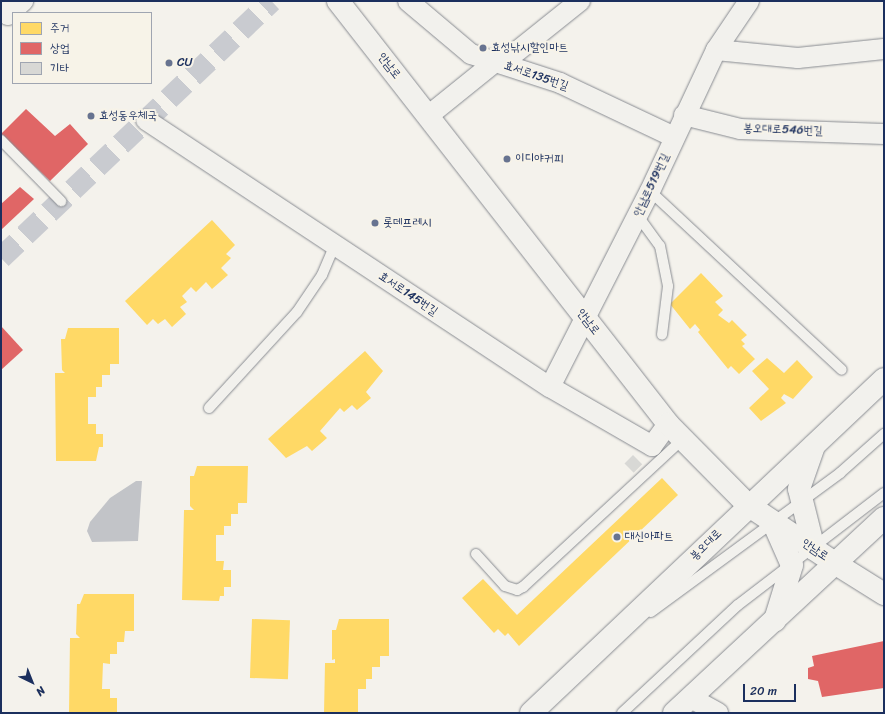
<!DOCTYPE html>
<meta charset="utf-8">
<style>
body{margin:0}
#map{position:relative;width:885px;height:714px;overflow:hidden;background:#f4f2ec;font-family:Sriracha,"Poor Story",sans-serif}
div>[style]{position:absolute}
[style*='--x']{left:calc(var(--x)*1px);top:calc(var(--y)*1px);width:calc(var(--w)*1px);rotate:calc(var(--a)*1deg)}
.water>*{inset:0;background:#c2c4c8}
.homes>*{inset:0;background:#ffd966;transform-origin:0 0}
.shops>*{inset:0;background:#e06666}
.building>*{inset:0;background:#d8d8d5;transform-origin:0 0}
.tertiary-tunnel>*{height:22px;margin-top:-11px;transform-origin:0;background:repeating-linear-gradient(90deg,#c9cbd0 0 22px,transparent 0 33px)}
.roads{filter:drop-shadow(0 0 1px #898c92) drop-shadow(0 0 1px #898c92)}
.service>*{height:10px;margin:-5px;padding:0 5px;transform-origin:5px;border-radius:5px;background:#f2f1ed}
.minor>*{height:20px;margin:-10px;padding:0 10px;transform-origin:10px;border-radius:10px;background:#f2f1ed}
.tertiary>*{height:22px;margin:-11px;padding:0 11px;transform-origin:11px;border-radius:11px;background:#f2f1ed}
.secondary>*{height:22px;margin:-11px;padding:0 11px;transform-origin:11px;border-radius:11px;background:#f2f1ed}
.dots>*{width:11px;height:11px;translate:-50% -50%;box-sizing:border-box;border:2px solid #f7f3e8;border-radius:50%}
span{translate:-50% -50%;white-space:nowrap;text-align:center;line-height:1.15;-webkit-text-stroke:4px #f7f3e8;paint-order:stroke}
.poi-label{font-size:12px;color:#1b2f5e}
.left{translate:0 -50%;text-align:left}
.street-label{font-size:12px;color:#1b2f5e}
.frame{position:absolute;inset:0;border:2px solid #1b2f5e;pointer-events:none}
.legend{position:absolute;left:12px;top:12px;width:140px;height:72px;box-sizing:border-box;background:#f7f3e8;border:1px solid #9fa5b1;margin:0;padding:5px 7px;list-style:none;font-size:12px;color:#1b2f5e}
.legend li{display:flex;align-items:center;gap:8px;height:20px}
.legend b{width:20px;border:1px solid #9fa5b1}
.north{position:absolute;left:12px;top:662px;width:40px;height:40px;-webkit-text-stroke:3px #f7f3e8;paint-order:stroke;rotate:137deg;font-size:11px;font-weight:700;line-height:16px;text-align:center;color:#1b2f5e}
.north::after{content:'';display:block;margin:auto;width:14px;height:18px;background:#1b2f5e;clip-path:polygon(50% 0,100% 100%,50% 72%,0 100%)}
.scale{position:absolute;left:743px;top:684px;width:53px;height:18px;box-sizing:border-box;border:2px solid #1b2f5e;border-top:0;padding-left:5px;font-size:12px;line-height:14px;white-space:nowrap;color:#1b2f5e;-webkit-text-stroke:3px #f7f3e8;paint-order:stroke}
</style>
<div id="map">
<div class="water">
<div style="clip-path:polygon(136px 481px,142px 481px,138px 541px,92px 542px,87px 531px,90px 522px,110px 498px)"></div>
</div>
<div class="homes">
<div style="clip-path:polygon(212px 220px,235px 245px,226px 254px,231px 258px,221px 268px,228px 275px,212px 289px,206px 282px,196px 292px,191px 287px,182px 296px,187px 302px,180px 307px,186px 314px,172px 327px,165px 319px,158px 324px,153px 319px,147px 325px,125px 301px)"></div>
<div style="clip-path:polygon(701px 273px,723px 296px,715px 302px,723px 310px,718px 315px,729px 323px,732px 320px,747px 335px,741px 340px,745px 344px,742px 346px,755px 359px,739px 374px,731px 366px,728px 369px,698px 332px,700px 330px,695px 324px,690px 329px,670px 304px)"></div>
<div style="clip-path:polygon(68px 328px,119px 328px,119px 364px,110px 364px,110px 375px,102px 375px,102px 387px,96px 387px,96px 397px,88px 397px,88px 424px,96px 424px,96px 434px,103px 434px,103px 447px,99px 447px,96px 461px,56px 461px,55px 373px,65px 373px,62px 370px,61px 339px,65px 339px)"></div>
<div style="clip-path:polygon(365px 351px,383px 371px,366px 392px,371px 398px,357px 410px,352px 405px,344px 412px,340px 408px,320px 431px,327px 438px,312px 451px,307px 446px,286px 458px,268px 439px)"></div>
<div style="clip-path:polygon(767px 358px,784px 373px,797px 360px,813px 377px,793px 399px,784px 394px,781px 398px,786px 403px,761px 421px,749px 408px,769px 389px,752px 371px)"></div>
<div style="clip-path:polygon(197px 466px,248px 466px,247px 503px,238px 503px,238px 514px,231px 514px,231px 526px,224px 526px,224px 535px,216px 535px,216px 561px,224px 561px,223px 570px,231px 570px,231px 587px,224px 587px,224px 596px,220px 596px,219px 601px,182px 600px,184px 510px,194px 510px,190px 506px,190px 476px,194px 476px)"></div>
<div style="clip-path:polygon(662px 478px,678px 495px,519px 646px,508px 633px,505px 636px,498px 629px,494px 633px,462px 598px,483px 579px,517px 615px)"></div>
<div style="clip-path:polygon(84px 594px,134px 594px,134px 631px,125px 631px,124px 642px,117px 642px,117px 654px,110px 654px,110px 664px,103px 663px,102px 689px,110px 689px,110px 698px,117px 698px,117px 713px,69px 713px,70px 638px,80px 638px,76px 634px,77px 604px,80px 604px)"></div>
<div style="left:252px;top:619px;width:38px;height:59px;rotate:2deg"></div>
<div style="clip-path:polygon(339px 619px,389px 619px,389px 656px,380px 656px,380px 667px,372px 667px,372px 679px,366px 679px,366px 689px,358px 689px,358px 713px,324px 713px,325px 663px,335px 663px,335px 659px,332px 660px,332px 630px,336px 630px)"></div>
</div>
<div class="shops">
<div style="clip-path:polygon(26px 109px,55px 136px,70px 124px,88px 144px,50px 181px,1px 134px)"></div>
<div style="clip-path:polygon(20px 187px,34px 199px,1px 230px,1px 204px)"></div>
<div style="clip-path:polygon(1px 326px,23px 350px,1px 370px)"></div>
<div style="clip-path:polygon(884px 641px,884px 688px,822px 697px,818px 681px,808px 679px,808px 668px,814px 666px,812px 656px)"></div>
</div>
<div class="building">
<div style="left:633px;top:455px;width:13px;height:12px;rotate:45deg"></div>
</div>
<div class="tertiary-tunnel">
<div style="--x:1;--y:258;--w:373;--a:-43.5"></div>
</div>
<div class="roads">
<div class="service">
<div style="--x:1;--y:140;--w:86;--a:45.5"></div>
<div style="--x:650;--y:191;--w:262;--a:43"></div>
<div style="--x:638;--y:216;--w:37;--a:54"></div>
<div style="--x:660;--y:246;--w:41;--a:78.7"></div>
<div style="--x:668;--y:286;--w:49;--a:97"></div>
<div style="--x:209;--y:408;--w:130;--a:-47.5"></div>
<div style="--x:297;--y:312;--w:45;--a:-56"></div>
<div style="--x:322;--y:275;--w:33;--a:-67"></div>
<div style="--x:476;--y:554;--w:43;--a:47.8"></div>
<div style="--x:505;--y:586;--w:13;--a:18"></div>
<div style="--x:517;--y:590;--w:7;--a:-27"></div>
<div style="--x:523;--y:587;--w:218;--a:-42.8"></div>
<div style="--x:651;--y:612;--w:235;--a:-36.3"></div>
<div style="--x:840;--y:473;--w:59;--a:-41.6"></div>
<div style="--x:622;--y:713;--w:158;--a:-43"></div>
<div style="--x:738;--y:605;--w:184;--a:-37.5"></div>
</div>
<div class="minor">
<div style="--x:408;--y:1;--w:82;--a:40.1"></div>
<div style="--x:471;--y:54;--w:94;--a:18"></div>
<div style="--x:560;--y:83;--w:126;--a:25.3"></div>
<div style="--x:1;--y:8;--w:10;--a:45"></div>
<div style="--x:8;--y:15;--w:21;--a:-43"></div>
<div style="--x:716;--y:50;--w:82;--a:5.6"></div>
<div style="--x:798;--y:58;--w:86;--a:-6"></div>
<div style="--x:684;--y:115;--w:58;--a:14"></div>
<div style="--x:740;--y:129;--w:144;--a:2"></div>
<div style="--x:428;--y:116;--w:86;--a:-38.9"></div>
<div style="--x:495;--y:62;--w:16;--a:-18"></div>
<div style="--x:510;--y:57;--w:90;--a:-38.7"></div>
<div style="--x:146;--y:120;--w:484;--a:33.5"></div>
<div style="--x:550;--y:387;--w:118;--a:30"></div>
<div style="--x:652;--y:446;--w:27;--a:-54"></div>
<div style="--x:550;--y:387;--w:220;--a:-63"></div>
<div style="--x:650;--y:191;--w:156;--a:-64.9"></div>
<div style="--x:716;--y:50;--w:59;--a:-56"></div>
<div style="--x:691;--y:698;--w:31;--a:29"></div>
</div>
<div class="tertiary">
<div style="--x:773;--y:522;--w:47;--a:66.2"></div>
<div style="--x:792;--y:565;--w:58;--a:107.2"></div>
<div style="--x:814;--y:549;--w:62;--a:-104"></div>
<div style="--x:799;--y:489;--w:46;--a:-70.8"></div>
<div style="--x:836;--y:564;--w:57;--a:32"></div>
</div>
<div class="secondary">
<div style="--x:338;--y:1;--w:536;--a:52.04"></div>
<div style="--x:668;--y:424;--w:114;--a:45.4"></div>
<div style="--x:748;--y:505;--w:106;--a:33.8"></div>
<div style="--x:531;--y:713;--w:486;--a:-43.4"></div>
<div style="--x:674;--y:713;--w:287;--a:-42.9"></div>
</div>
</div>
<div class="dots">
<div style="left:483px;top:48px;background:#677390"></div>
<div style="left:169px;top:63px;background:#677390"></div>
<div style="left:91px;top:116px;background:#677390"></div>
<div style="left:507px;top:159px;background:#677390"></div>
<div style="left:375px;top:223px;background:#677390"></div>
<div style="left:617px;top:537px;background:#677390"></div>
</div>
<div class="poi-label">
<span class="left" style="left:491px;top:48px">효성낚시할인마트</span>
<span class="left" style="left:177px;top:63px">CU</span>
<span class="left" style="left:99px;top:116px">효성동우체국</span>
<span class="left" style="left:515px;top:159px">이디야커피</span>
<span class="left" style="left:383px;top:223px">롯데프레시</span>
<span class="left" style="left:625px;top:537px">대신아파트</span>
</div>
<div class="street-label">
<span style="left:389px;top:66px;rotate:52deg">안남로</span>
<span style="left:536px;top:76px;rotate:19deg">효서로135번길</span>
<span style="left:783px;top:130px;rotate:2deg">봉오대로546번길</span>
<span style="left:652px;top:185px;rotate:-65deg">안남로519번길</span>
<span style="left:408px;top:294px;rotate:34deg">효서로145번길</span>
<span style="left:588px;top:322px;rotate:52deg">안남로</span>
<span style="left:706px;top:545px;rotate:-44deg">봉오대로</span>
<span style="left:815px;top:550px;rotate:34deg">안남로</span>
</div>
<div class="frame"></div>
<ul class="legend">
<li><b style="height:11px;background:#ffd966"></b>주거</li>
<li><b style="height:11px;background:#e06666"></b>상업</li>
<li><b style="height:11px;background:#d8d8d5"></b>기타</li>
</ul>
<div class="north">N</div>
<div class="scale">20 m</div>
</div>
